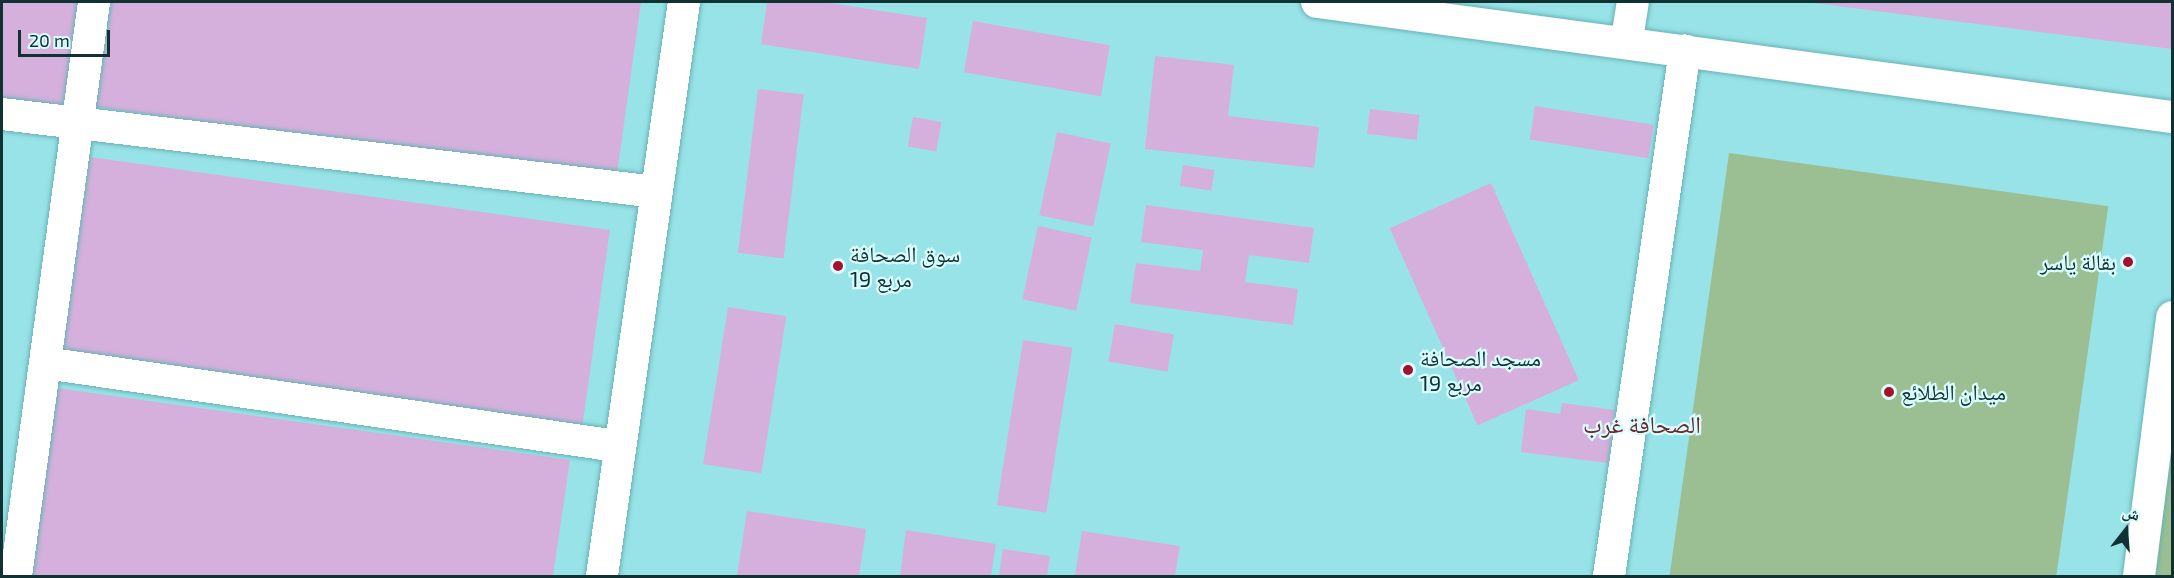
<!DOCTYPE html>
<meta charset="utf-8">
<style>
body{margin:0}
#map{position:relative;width:2174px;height:578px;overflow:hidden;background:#98e3e7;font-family:"Exo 2","Noto Naskh Arabic",sans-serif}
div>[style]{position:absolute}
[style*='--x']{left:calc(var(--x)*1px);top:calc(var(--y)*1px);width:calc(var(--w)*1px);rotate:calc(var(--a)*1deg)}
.green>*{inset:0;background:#9bbf92;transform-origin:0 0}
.building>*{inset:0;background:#d5b0dd;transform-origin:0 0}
.roads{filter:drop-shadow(0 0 2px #68b2b5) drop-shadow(0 0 2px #68b2b5)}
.minor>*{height:32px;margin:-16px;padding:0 16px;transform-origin:16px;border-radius:16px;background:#fff}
.dots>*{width:16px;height:16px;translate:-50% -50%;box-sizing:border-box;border:3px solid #d9fdfe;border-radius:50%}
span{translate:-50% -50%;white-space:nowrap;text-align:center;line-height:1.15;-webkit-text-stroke:4.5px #d9fdfe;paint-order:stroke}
.poi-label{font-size:22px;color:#123133}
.left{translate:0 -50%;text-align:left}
.right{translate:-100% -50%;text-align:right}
.neighbourhood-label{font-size:24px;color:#6d262a}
.frame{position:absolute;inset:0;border:3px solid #123133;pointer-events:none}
.north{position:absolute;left:2096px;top:500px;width:60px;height:60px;-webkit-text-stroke:4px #d9fdfe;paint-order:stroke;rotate:17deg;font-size:16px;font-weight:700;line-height:24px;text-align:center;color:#123133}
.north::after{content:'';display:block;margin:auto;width:21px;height:27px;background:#123133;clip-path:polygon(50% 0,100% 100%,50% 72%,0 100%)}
.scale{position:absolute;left:18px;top:30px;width:92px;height:27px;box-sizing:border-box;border:3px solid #123133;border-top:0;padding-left:8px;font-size:18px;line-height:21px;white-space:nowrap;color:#123133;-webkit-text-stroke:4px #d9fdfe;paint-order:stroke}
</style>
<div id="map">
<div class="green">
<div style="left:1729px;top:153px;width:383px;height:427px;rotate:8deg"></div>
<div style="clip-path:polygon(2172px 443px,2172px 576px,2153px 576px)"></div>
</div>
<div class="building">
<div style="clip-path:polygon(2px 2px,82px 2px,67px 113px,2px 104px)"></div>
<div style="clip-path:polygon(111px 2px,641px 2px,616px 181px,96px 107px)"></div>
<div style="clip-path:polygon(767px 2px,824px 2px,927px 18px,919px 69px,761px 44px)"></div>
<div style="clip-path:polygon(1814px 2px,2172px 2px,2172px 49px,1814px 3px)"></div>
<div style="left:973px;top:21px;width:139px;height:52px;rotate:10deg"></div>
<div style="clip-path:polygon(1155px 56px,1234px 65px,1228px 116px,1319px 127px,1314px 168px,1145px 149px)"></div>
<div style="left:758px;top:89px;width:46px;height:165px;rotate:7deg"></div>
<div style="left:1535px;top:106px;width:120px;height:34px;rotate:9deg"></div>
<div style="left:1370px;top:109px;width:50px;height:25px;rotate:7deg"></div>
<div style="left:913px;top:117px;width:29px;height:30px;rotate:10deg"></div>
<div style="left:1057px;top:132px;width:55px;height:85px;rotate:12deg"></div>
<div style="left:90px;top:157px;width:525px;height:201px;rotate:8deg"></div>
<div style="left:1183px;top:165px;width:32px;height:21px;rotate:9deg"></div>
<div style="left:1491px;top:183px;width:216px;height:111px;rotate:66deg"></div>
<div style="clip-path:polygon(1146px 205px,1314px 228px,1309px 263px,1249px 255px,1245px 282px,1298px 289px,1293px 325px,1130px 303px,1136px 263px,1200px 271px,1203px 250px,1141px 242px)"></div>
<div style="left:1038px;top:226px;width:55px;height:75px;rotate:12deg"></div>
<div style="left:728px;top:307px;width:59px;height:159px;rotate:9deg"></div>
<div style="left:1115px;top:324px;width:60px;height:38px;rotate:10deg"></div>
<div style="left:1023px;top:340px;width:50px;height:167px;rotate:9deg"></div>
<div style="clip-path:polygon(50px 387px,570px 460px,553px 576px,23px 576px)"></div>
<div style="clip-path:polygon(1562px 403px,1615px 410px,1608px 463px,1521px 452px,1526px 409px,1560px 414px)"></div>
<div style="clip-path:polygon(747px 511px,866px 529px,859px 576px,737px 576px)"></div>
<div style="clip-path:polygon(906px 530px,996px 544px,991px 576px,900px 576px)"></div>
<div style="clip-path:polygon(1082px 531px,1180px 546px,1175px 576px,1075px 576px)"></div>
<div style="clip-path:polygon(1003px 549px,1050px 556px,1047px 576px,999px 576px)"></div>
</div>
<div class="roads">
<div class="minor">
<div style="--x:1317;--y:2;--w:863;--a:7.66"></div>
<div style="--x:1627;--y:39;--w:37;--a:-81"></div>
<div style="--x:2;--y:114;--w:659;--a:6.8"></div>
<div style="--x:45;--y:363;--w:578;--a:8.26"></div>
<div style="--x:16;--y:576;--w:579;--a:-82.26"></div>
<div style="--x:602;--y:576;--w:580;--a:-81.87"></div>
<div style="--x:1609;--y:576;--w:531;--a:-81.78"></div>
<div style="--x:2139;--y:576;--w:261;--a:-82.7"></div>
</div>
</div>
<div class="dots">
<div style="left:2128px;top:262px;background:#a70f2c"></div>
<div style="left:838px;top:266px;background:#a70f2c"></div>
<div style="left:1408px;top:370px;background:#a70f2c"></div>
<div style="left:1889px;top:392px;background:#a70f2c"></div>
</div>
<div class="poi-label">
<span class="left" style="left:850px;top:266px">سوق الصحافة<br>مربع 19</span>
<span class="right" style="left:2116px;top:262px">بقالة ياسر</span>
<span class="left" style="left:1420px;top:370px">مسجد الصحافة<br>مربع 19</span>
<span class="left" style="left:1901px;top:392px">ميدان الطلائع</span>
</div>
<div class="neighbourhood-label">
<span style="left:1642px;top:424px">الصحافة غرب</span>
</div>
<div class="frame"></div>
<div class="north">ش</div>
<div class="scale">20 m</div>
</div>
